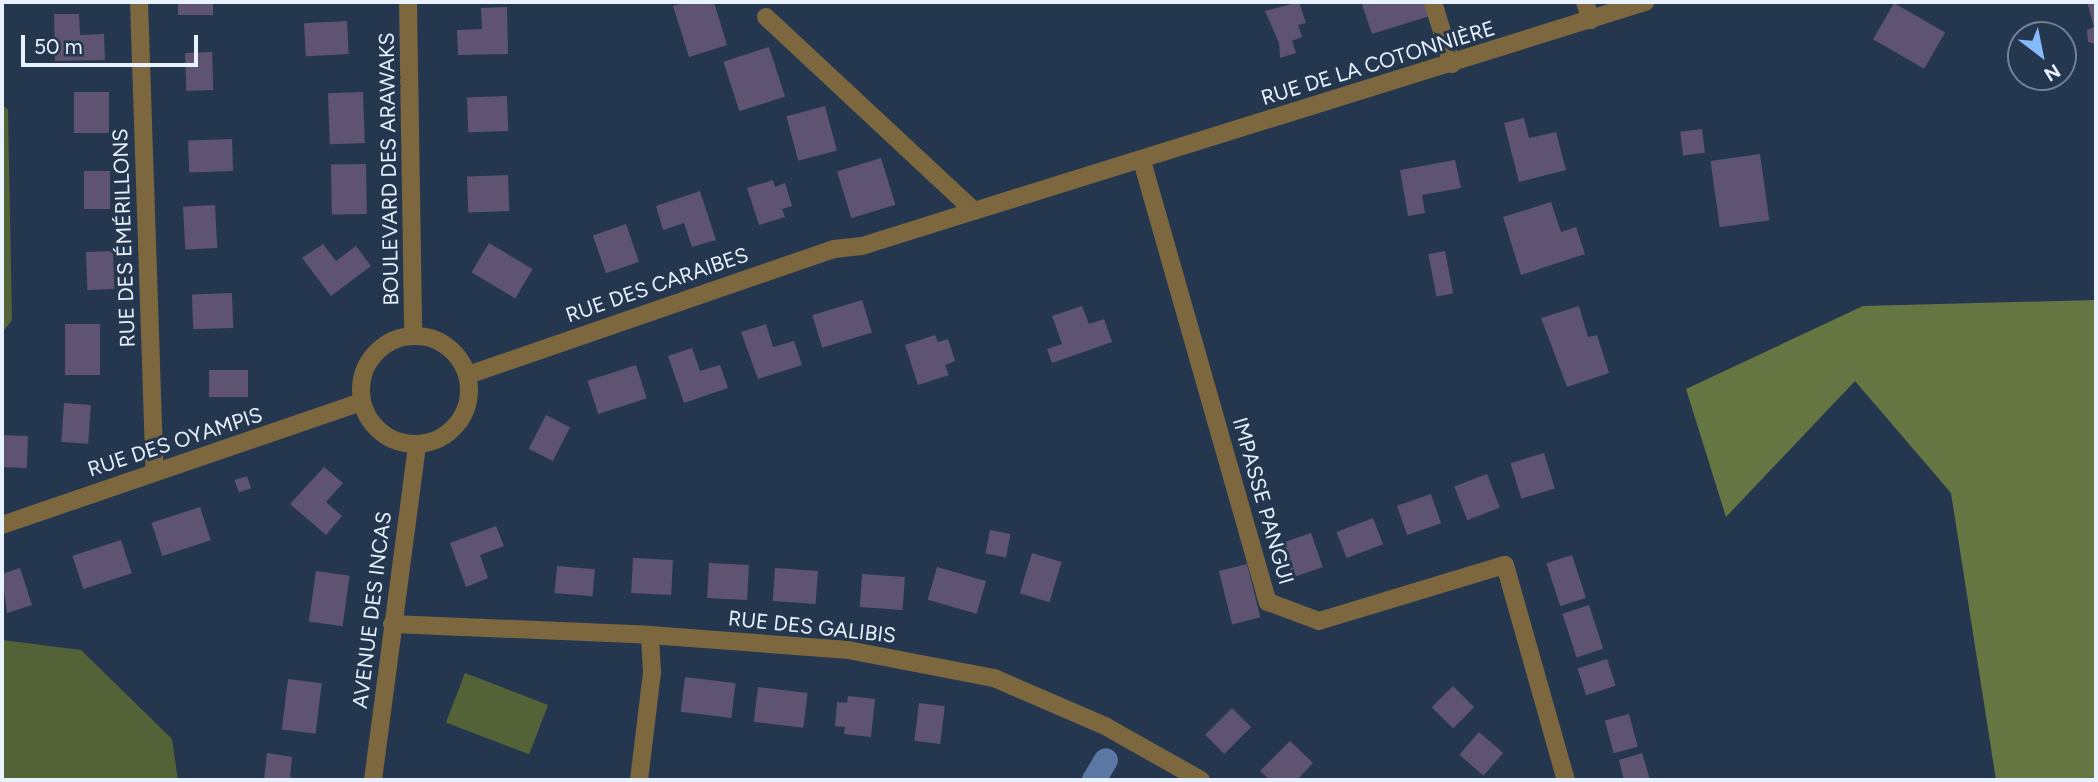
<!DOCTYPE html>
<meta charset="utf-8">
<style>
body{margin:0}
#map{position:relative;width:2098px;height:782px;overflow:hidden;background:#25374f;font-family:Figtree,sans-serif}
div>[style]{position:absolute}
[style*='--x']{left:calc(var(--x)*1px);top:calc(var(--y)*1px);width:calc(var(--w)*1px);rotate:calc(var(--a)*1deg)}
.green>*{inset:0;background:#546337;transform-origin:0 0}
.forest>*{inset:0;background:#657642}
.canal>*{height:24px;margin:-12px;padding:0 12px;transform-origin:12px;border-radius:12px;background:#5b78a5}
.building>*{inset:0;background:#5e5371;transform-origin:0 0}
.street>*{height:18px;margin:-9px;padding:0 9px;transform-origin:9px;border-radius:9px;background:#7c673f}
.street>.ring{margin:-9px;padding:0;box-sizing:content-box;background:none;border:18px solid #7c673f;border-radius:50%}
span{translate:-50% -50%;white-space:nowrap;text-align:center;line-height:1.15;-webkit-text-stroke:6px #25374f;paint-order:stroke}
.street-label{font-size:21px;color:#e8f1fe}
.frame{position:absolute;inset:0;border:4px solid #e8f1fe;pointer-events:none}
.north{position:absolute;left:2007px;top:21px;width:70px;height:70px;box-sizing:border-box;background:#25374f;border:2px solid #738195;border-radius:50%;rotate:148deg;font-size:19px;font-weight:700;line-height:28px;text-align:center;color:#e8f1fe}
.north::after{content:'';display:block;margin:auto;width:24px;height:32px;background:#85bbfb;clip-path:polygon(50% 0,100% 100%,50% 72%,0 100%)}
.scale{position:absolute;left:21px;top:35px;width:177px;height:32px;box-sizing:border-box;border:4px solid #e8f1fe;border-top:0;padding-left:9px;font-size:21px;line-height:24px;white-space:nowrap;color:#e8f1fe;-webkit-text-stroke:5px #25374f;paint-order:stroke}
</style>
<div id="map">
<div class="green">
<div style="clip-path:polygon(2px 104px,8px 110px,12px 320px,2px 333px)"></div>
<div style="clip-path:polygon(2px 640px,81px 650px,172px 739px,178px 780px,2px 780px)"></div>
<div style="left:465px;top:673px;width:89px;height:53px;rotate:21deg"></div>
</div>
<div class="forest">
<div style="clip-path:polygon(2096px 300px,2096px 780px,1996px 780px,1951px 493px,1855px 381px,1726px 517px,1686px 389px,1863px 306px)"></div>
</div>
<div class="canal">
<div style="--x:1094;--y:780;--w:23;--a:-59"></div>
</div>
<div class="building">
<div style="left:178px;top:2px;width:35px;height:13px"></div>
<div style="clip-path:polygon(687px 2px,714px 2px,727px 45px,689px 57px,673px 6px)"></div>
<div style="clip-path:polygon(1299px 2px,1306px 23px,1298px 25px,1302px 37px,1292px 41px,1296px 53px,1280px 58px,1279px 43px,1265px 11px)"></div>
<div style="clip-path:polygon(1361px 2px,1425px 2px,1430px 16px,1372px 34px)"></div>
<div style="clip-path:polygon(2087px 2px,2096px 2px,2096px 44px,2088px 42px,2087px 30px,2094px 27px)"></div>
<div style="left:1894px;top:3px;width:59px;height:42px;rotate:30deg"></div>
<div style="clip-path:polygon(507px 7px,508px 54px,458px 55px,457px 30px,482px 29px,481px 8px)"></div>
<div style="clip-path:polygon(54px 14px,79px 14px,80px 35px,104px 34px,105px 60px,55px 61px)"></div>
<div style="left:347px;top:21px;width:33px;height:43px;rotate:87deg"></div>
<div style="left:769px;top:47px;width:52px;height:48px;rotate:72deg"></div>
<div style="left:212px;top:52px;width:38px;height:27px;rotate:88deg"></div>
<div style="left:74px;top:92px;width:35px;height:41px"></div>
<div style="left:363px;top:92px;width:51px;height:35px;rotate:88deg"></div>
<div style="left:507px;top:96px;width:35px;height:40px;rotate:88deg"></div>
<div style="left:825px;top:106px;width:46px;height:40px;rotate:75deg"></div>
<div style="clip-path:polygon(1524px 118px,1529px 138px,1556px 132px,1566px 170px,1519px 182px,1504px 123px)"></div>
<div style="left:1702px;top:129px;width:24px;height:22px;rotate:83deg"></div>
<div style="left:232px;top:139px;width:32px;height:44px;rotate:88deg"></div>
<div style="left:1760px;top:154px;width:67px;height:50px;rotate:82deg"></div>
<div style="left:881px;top:158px;width:49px;height:46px;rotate:73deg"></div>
<div style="clip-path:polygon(1455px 160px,1461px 188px,1422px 195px,1425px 213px,1408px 216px,1400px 170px)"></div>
<div style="left:366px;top:164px;width:50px;height:35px;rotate:89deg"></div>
<div style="left:84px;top:171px;width:26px;height:38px"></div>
<div style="left:508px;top:175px;width:36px;height:41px;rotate:88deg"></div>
<div style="clip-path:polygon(773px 180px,775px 187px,785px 183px,792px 206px,782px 209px,785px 217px,759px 225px,747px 188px)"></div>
<div style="clip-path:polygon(700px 191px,716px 240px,692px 247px,684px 223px,663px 230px,656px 206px)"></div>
<div style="clip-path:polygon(1551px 202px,1561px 232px,1576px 227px,1585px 254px,1521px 275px,1503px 217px)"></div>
<div style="left:215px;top:205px;width:43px;height:32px;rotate:87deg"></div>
<div style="left:626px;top:224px;width:40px;height:35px;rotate:71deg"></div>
<div style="left:489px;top:243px;width:51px;height:34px;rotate:31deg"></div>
<div style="clip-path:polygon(323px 244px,336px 261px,356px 246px,371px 266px,331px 296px,302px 258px)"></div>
<div style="left:113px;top:251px;width:38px;height:27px;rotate:88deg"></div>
<div style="left:1445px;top:251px;width:43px;height:17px;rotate:79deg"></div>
<div style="left:232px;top:293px;width:35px;height:40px;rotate:88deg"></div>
<div style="left:862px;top:300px;width:34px;height:52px;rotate:73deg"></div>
<div style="clip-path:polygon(1082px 306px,1089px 324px,1104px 319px,1112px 342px,1052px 363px,1047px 349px,1062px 344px,1052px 316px)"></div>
<div style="clip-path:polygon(1579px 306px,1588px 337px,1597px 335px,1609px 373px,1567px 387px,1541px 318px)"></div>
<div style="left:65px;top:324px;width:35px;height:51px"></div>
<div style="clip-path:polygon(766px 324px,773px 347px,794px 341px,802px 365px,758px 379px,741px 332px)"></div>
<div style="clip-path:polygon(935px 335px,938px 342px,948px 339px,955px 361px,945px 365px,949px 375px,918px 385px,905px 345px)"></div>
<div style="clip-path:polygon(692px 348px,700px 371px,720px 365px,728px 388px,684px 403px,668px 356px)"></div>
<div style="left:636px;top:365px;width:35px;height:51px;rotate:72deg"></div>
<div style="left:248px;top:370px;width:27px;height:39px;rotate:90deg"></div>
<div style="left:64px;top:403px;width:27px;height:39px;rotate:4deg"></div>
<div style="left:546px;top:415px;width:27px;height:38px;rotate:27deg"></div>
<div style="left:2px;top:435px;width:26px;height:32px;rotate:2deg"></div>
<div style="left:1544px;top:453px;width:37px;height:35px;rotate:73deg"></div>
<div style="clip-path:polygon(324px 467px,343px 483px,326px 502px,342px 516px,326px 535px,290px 504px)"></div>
<div style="left:1487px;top:474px;width:36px;height:35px;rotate:69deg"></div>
<div style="left:247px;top:476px;width:13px;height:13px;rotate:72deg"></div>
<div style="left:1431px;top:494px;width:31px;height:36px;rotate:71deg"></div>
<div style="left:200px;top:507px;width:35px;height:51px;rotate:72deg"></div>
<div style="left:1373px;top:518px;width:28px;height:39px;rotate:69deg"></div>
<div style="clip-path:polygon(496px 526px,504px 546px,480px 555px,488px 578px,466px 587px,450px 543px)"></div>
<div style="left:990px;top:530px;width:21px;height:24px;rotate:11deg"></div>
<div style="left:1311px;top:533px;width:36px;height:31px;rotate:71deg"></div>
<div style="left:121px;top:540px;width:35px;height:51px;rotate:72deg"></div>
<div style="left:1032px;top:553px;width:31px;height:42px;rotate:17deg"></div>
<div style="left:1572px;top:555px;width:45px;height:27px;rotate:72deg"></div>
<div style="left:633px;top:558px;width:40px;height:35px;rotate:3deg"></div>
<div style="left:709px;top:563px;width:40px;height:35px;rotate:3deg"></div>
<div style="left:1247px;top:564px;width:55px;height:29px;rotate:76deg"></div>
<div style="left:557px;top:566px;width:38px;height:27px;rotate:5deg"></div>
<div style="left:937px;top:567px;width:51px;height:34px;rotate:16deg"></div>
<div style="clip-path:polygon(20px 568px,32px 605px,7px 613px,2px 574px)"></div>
<div style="left:775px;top:568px;width:43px;height:33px;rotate:4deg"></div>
<div style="left:316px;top:571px;width:34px;height:51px;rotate:8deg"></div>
<div style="left:862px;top:574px;width:43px;height:33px;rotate:4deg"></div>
<div style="left:1589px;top:605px;width:46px;height:28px;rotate:72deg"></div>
<div style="left:1607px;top:659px;width:28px;height:31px;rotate:72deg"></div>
<div style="left:685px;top:677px;width:51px;height:35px;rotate:7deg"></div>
<div style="left:288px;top:679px;width:34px;height:51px;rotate:7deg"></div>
<div style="left:1453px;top:686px;width:30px;height:30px;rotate:45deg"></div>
<div style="left:758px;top:687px;width:50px;height:35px;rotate:7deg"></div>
<div style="clip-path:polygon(848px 696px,875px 699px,871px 737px,844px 734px,845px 727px,835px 726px,837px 702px,847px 703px)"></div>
<div style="left:919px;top:703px;width:26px;height:38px;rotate:7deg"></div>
<div style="left:1232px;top:708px;width:27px;height:38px;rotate:45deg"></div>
<div style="left:1629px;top:714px;width:34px;height:25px;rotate:75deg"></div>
<div style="left:1479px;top:732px;width:32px;height:30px;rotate:41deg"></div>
<div style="clip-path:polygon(1290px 741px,1313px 763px,1297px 780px,1270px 780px,1260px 771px)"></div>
<div style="clip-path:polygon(267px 753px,292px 757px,290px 777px,301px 780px,264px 780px)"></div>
<div style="clip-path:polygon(1642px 753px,1650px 780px,1624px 780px,1619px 760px)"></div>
</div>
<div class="street">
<div style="--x:139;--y:2;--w:470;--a:88.1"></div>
<div style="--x:408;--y:2;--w:333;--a:89.1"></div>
<div style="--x:1433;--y:2;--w:65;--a:73"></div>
<div style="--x:1585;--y:2;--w:19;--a:72"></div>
<div style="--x:766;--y:17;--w:284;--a:43"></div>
<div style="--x:974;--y:211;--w:703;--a:-17.3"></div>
<div style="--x:1142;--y:161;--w:459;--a:74.1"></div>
<div style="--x:1268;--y:602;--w:54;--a:20.4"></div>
<div style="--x:1319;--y:621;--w:194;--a:-16.8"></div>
<div style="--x:1505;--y:565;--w:223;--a:74.2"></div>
<div class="ring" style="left:361px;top:336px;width:90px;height:90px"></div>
<div style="--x:468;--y:375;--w:387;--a:-19"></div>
<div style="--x:834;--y:249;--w:28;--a:-6"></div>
<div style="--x:862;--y:246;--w:117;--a:-17.4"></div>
<div style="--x:2;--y:525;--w:379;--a:-18.9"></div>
<div style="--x:392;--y:624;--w:258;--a:2.4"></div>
<div style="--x:650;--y:635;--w:199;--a:4.3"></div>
<div style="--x:848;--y:650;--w:149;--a:10.9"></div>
<div style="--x:994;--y:678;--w:121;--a:23.4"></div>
<div style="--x:1105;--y:726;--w:110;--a:29.4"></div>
<div style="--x:373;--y:780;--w:338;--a:-82.5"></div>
<div style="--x:639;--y:780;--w:108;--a:-83.1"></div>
<div style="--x:652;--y:673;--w:38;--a:-93"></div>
</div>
<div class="street-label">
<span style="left:1378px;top:63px;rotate:-17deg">RUE DE LA COTONNIÈRE</span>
<span style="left:389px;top:169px;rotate:-91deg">BOULEVARD DES ARAWAKS</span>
<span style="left:124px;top:238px;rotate:-92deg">RUE DES ÉMÉRILLONS</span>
<span style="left:657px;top:285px;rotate:-19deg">RUE DES CARAIBES</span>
<span style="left:175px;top:442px;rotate:-18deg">RUE DES OYAMPIS</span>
<span style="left:1263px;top:501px;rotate:74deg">IMPASSE PANGUI</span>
<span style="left:372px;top:610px;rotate:-83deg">AVENUE DES INCAS</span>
<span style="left:812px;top:627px;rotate:6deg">RUE DES GALIBIS</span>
</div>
<div class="frame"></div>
<div class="north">N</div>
<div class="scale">50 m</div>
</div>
